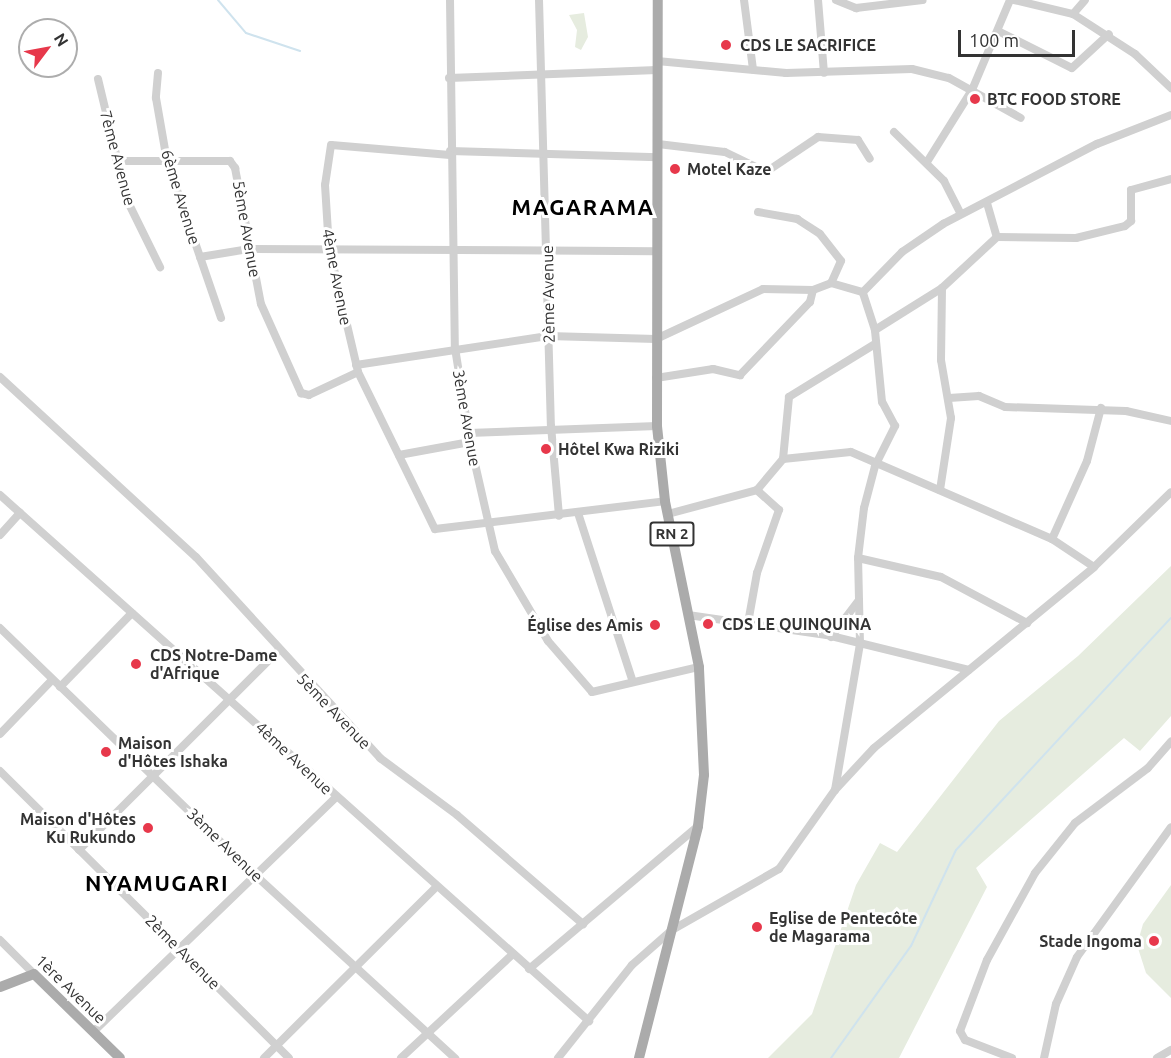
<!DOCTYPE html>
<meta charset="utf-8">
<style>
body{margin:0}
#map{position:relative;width:1171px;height:1058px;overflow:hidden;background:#fff;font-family:Ubuntu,sans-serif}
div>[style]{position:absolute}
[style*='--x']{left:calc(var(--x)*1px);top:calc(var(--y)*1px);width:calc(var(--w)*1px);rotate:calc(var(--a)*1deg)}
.green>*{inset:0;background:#e6ecdf}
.stream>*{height:2px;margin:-1px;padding:0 1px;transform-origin:1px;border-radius:1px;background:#cfe3ee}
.minor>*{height:8px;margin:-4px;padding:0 4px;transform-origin:4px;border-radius:4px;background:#d0d0d0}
.major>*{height:10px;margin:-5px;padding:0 5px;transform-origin:5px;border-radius:5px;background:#ababab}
.dots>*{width:16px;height:16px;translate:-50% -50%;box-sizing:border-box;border:3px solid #fff;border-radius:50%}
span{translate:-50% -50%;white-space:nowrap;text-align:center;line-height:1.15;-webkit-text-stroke:6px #fff;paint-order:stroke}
.shield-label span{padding:2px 4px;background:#fff;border:2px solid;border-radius:4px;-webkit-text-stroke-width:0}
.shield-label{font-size:15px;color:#333;font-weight:700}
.poi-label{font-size:16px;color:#333;font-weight:700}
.left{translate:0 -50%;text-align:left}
.right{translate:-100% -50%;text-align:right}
.street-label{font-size:16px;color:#333}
.district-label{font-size:22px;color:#000;font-weight:700;letter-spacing:1.5px}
.north{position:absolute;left:18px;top:18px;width:60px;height:60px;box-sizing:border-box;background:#fff;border:2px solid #adadad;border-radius:50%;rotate:58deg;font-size:16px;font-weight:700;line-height:24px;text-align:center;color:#333}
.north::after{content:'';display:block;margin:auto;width:21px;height:27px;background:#e7384b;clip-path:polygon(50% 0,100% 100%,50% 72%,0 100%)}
.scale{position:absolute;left:958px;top:30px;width:117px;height:27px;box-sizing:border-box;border:3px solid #333;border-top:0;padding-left:8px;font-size:18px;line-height:21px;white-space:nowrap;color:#333;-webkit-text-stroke:4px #fff;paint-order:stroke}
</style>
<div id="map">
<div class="green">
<div style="clip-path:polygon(584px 13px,588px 37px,581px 50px,575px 47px,577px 30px,569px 15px)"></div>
<div style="clip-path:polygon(1171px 566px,1171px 716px,1140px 751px,1124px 738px,976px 868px,987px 887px,899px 1058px,768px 1058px,812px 1014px,856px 885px,880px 843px,897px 852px,999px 721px,1078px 656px)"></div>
<div style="clip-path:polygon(1171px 885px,1171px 998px,1146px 973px,1137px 945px,1143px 924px)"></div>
</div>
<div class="stream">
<div style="--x:218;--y:0;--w:43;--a:49.7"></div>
<div style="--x:246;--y:33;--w:57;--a:18.4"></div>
<div style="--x:831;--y:1058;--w:138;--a:-54.5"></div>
<div style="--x:911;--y:946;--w:106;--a:-64.9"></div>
<div style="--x:956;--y:850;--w:316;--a:-47.2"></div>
</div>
<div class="minor">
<div style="--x:450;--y:0;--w:348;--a:89.2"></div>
<div style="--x:455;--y:348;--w:95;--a:80.9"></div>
<div style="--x:470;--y:442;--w:112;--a:77.1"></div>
<div style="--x:495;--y:551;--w:104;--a:59.5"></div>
<div style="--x:548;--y:641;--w:67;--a:49.2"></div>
<div style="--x:592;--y:692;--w:110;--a:-13.2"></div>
<div style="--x:539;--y:0;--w:426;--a:88.4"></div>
<div style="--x:551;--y:426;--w:90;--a:84.9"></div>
<div style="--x:744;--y:0;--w:70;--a:82.6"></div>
<div style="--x:818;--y:0;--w:73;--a:85.3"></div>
<div style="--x:836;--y:0;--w:22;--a:22"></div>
<div style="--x:856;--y:8;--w:67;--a:-6.8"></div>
<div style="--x:1014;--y:0;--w:61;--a:13.3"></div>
<div style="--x:1073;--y:14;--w:74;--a:32.8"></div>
<div style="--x:1135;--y:54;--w:50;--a:43.4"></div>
<div style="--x:1073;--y:14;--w:18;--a:-49"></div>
<div style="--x:1000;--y:32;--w:80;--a:26.6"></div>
<div style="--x:1072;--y:68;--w:50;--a:-42.6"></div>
<div style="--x:657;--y:61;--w:130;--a:5.3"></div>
<div style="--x:786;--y:73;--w:126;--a:-1.8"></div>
<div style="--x:912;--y:69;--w:38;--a:14"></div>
<div style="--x:949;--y:78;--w:82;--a:29.1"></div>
<div style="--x:158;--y:73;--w:25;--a:95"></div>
<div style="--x:156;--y:98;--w:64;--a:80.1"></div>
<div style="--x:167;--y:161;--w:166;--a:71"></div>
<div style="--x:449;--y:78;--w:208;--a:-2.2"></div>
<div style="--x:98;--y:79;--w:124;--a:76.5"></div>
<div style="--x:127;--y:200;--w:75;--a:63.8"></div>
<div style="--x:894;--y:132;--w:70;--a:44.4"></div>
<div style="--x:944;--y:181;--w:37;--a:63"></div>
<div style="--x:658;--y:144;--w:67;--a:6.8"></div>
<div style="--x:725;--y:152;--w:46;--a:26"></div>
<div style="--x:766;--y:172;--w:63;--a:-33.9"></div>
<div style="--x:818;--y:137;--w:40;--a:4.3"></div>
<div style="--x:858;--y:140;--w:22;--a:58"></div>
<div style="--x:450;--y:151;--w:208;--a:1.7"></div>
<div style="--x:450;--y:155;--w:119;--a:-175.2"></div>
<div style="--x:331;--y:145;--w:40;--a:98.5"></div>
<div style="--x:325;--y:185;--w:63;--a:86.4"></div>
<div style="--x:329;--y:248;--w:127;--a:76.8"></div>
<div style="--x:358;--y:372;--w:175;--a:63.9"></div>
<div style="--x:435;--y:529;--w:232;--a:-6.9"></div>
<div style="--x:116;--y:161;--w:114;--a:0"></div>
<div style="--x:230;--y:161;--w:9;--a:54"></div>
<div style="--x:235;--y:168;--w:138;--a:79.2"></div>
<div style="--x:261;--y:304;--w:98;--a:65.8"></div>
<div style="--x:301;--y:393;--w:8;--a:14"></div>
<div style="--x:309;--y:395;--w:54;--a:-25.1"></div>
<div style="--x:927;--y:162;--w:85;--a:-58"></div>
<div style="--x:972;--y:90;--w:98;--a:-67.1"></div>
<div style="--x:987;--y:203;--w:35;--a:74"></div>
<div style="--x:758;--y:212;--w:40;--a:10"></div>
<div style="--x:797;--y:219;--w:27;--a:33"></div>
<div style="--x:820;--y:234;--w:34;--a:52"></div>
<div style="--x:841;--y:261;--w:24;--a:114"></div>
<div style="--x:200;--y:257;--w:50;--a:-9.3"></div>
<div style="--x:249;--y:249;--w:407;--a:0.3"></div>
<div style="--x:875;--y:330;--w:79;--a:-32.1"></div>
<div style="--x:942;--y:288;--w:75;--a:-42.8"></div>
<div style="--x:997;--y:237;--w:79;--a:0.7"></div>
<div style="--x:1076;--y:238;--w:50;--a:-13.8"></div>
<div style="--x:1125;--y:226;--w:8;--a:-40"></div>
<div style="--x:1131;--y:221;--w:31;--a:-90"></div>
<div style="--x:1131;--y:190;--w:41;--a:-15.4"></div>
<div style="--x:875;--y:344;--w:101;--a:148.4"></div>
<div style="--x:789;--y:397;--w:62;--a:95.5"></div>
<div style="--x:783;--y:459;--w:68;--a:-5.9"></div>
<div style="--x:851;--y:452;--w:219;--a:23.4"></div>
<div style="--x:1052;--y:539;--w:50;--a:33.7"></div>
<div style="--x:356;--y:365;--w:194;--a:-8.6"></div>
<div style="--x:548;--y:336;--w:108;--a:1.6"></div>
<div style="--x:656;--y:339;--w:118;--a:-25"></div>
<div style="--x:763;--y:289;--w:50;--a:1.1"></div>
<div style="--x:0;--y:377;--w:266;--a:42.6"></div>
<div style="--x:196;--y:557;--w:273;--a:47.5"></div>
<div style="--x:380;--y:758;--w:96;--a:36.5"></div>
<div style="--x:457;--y:815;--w:167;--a:40.9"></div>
<div style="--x:656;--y:378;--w:58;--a:-9"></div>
<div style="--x:713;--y:369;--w:28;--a:13"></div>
<div style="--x:740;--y:375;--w:101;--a:-46.2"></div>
<div style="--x:810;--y:302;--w:12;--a:-76"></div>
<div style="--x:813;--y:290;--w:19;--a:-21"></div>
<div style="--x:831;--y:283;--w:33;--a:16"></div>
<div style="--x:949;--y:398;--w:30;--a:-4"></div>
<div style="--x:979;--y:396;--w:28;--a:23"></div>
<div style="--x:1005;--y:407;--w:121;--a:1.9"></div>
<div style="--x:1126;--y:411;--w:46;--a:12.5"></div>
<div style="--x:469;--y:433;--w:188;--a:-2.1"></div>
<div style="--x:399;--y:455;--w:72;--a:-10.4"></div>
<div style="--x:940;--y:490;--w:73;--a:-81.3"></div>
<div style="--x:951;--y:418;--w:59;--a:-99.8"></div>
<div style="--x:941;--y:360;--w:72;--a:-89.2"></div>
<div style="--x:0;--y:495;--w:790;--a:41.77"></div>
<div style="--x:578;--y:513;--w:175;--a:72"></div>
<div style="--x:668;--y:514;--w:92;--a:-15.1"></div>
<div style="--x:757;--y:490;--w:40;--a:-50"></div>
<div style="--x:0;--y:535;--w:30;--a:-48"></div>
<div style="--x:1052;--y:539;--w:85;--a:-65.8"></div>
<div style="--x:1087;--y:461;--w:55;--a:-75.2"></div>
<div style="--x:858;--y:558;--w:85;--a:12.9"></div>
<div style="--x:941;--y:577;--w:98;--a:28.1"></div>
<div style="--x:688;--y:615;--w:140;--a:8.2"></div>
<div style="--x:827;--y:635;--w:146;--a:13.8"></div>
<div style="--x:748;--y:623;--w:51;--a:-79.8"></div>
<div style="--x:757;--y:573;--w:67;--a:-70.8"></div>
<div style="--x:779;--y:510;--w:30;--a:-138"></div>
<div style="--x:0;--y:628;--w:354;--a:44.1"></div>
<div style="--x:254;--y:874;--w:273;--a:42.5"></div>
<div style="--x:831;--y:637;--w:46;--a:-52.9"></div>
<div style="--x:60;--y:687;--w:103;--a:-45.8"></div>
<div style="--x:0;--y:734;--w:75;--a:-46.1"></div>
<div style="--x:0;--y:771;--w:407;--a:44.8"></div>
<div style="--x:835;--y:790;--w:148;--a:-80.3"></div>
<div style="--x:860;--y:644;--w:86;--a:-91.3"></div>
<div style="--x:858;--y:558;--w:50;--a:-83.2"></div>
<div style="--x:864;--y:508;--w:43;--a:-75.3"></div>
<div style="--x:875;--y:466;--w:45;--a:-63.4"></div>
<div style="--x:895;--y:426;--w:27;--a:-118"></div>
<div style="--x:882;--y:402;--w:72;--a:-95.6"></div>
<div style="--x:875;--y:330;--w:40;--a:-108"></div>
<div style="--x:863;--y:292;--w:56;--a:-45.7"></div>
<div style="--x:902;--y:252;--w:50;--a:-34.3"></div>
<div style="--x:943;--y:224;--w:174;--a:-27.5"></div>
<div style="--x:1097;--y:144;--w:79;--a:-21.4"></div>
<div style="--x:79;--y:850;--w:281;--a:-45"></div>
<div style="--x:0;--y:940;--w:48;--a:45"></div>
<div style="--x:529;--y:969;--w:221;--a:-40.2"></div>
<div style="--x:93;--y:1032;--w:338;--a:-44"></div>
<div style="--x:264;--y:1058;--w:243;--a:-44.8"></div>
<div style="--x:401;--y:1058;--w:153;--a:-42.9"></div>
<div style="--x:558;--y:1058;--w:119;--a:-51.5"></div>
<div style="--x:632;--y:965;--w:53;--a:-41.2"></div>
<div style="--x:672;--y:930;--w:123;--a:-29.7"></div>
<div style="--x:779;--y:869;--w:97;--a:-54.7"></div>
<div style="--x:835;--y:790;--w:57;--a:-47.1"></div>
<div style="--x:874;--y:748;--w:285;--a:-39.4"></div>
<div style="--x:1094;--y:567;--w:107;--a:-44.2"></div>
<div style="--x:1012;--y:1058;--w:50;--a:-159"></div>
<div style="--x:965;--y:1040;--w:10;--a:-119"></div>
<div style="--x:960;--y:1031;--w:76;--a:-69.2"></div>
<div style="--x:987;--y:960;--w:99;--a:-61.1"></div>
<div style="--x:1035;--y:873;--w:64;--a:-51.3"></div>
<div style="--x:1075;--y:823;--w:91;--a:-37"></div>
<div style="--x:1148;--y:768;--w:35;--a:-49"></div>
<div style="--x:1044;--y:1058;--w:55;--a:-77.5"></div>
<div style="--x:1056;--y:1004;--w:51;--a:-65.9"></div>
<div style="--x:1077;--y:957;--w:160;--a:-54.1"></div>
<div style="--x:1157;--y:1058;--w:16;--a:-30"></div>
</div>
<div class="major">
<div style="--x:0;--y:987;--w:36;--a:-21"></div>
<div style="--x:34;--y:974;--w:120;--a:44.3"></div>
<div style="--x:639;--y:1058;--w:239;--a:-75.7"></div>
<div style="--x:698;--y:826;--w:51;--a:-83.3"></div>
<div style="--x:704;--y:775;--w:108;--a:-92.7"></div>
<div style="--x:699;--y:667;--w:169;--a:-101.6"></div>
<div style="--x:665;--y:501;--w:75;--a:-96.1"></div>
<div style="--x:657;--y:426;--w:426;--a:-89.9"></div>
</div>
<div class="dots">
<div style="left:726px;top:45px;background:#e7384b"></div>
<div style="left:975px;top:99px;background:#e7384b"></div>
<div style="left:675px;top:169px;background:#e7384b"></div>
<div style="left:546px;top:449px;background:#e7384b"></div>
<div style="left:708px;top:624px;background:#e7384b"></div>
<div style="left:655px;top:625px;background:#e7384b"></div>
<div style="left:136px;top:664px;background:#e7384b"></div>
<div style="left:106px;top:752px;background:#e7384b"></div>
<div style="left:148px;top:828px;background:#e7384b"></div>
<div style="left:757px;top:927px;background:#e7384b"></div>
<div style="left:1154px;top:941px;background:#e7384b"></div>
</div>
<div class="shield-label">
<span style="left:672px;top:534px">RN 2</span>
</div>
<div class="poi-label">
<span class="left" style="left:740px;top:45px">CDS LE SACRIFICE</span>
<span class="left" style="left:987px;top:99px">BTC FOOD STORE</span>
<span class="left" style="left:687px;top:169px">Motel Kaze</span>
<span class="left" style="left:558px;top:449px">Hôtel Kwa Riziki</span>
<span class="left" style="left:722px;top:624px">CDS LE QUINQUINA</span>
<span class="right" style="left:643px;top:625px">Église des Amis</span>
<span class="left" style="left:150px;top:664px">CDS Notre-Dame<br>d'Afrique</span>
<span class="left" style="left:118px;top:752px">Maison<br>d'Hôtes Ishaka</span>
<span class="right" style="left:136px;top:828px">Maison d'Hôtes<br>Ku Rukundo</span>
<span class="left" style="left:769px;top:927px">Eglise de Pentecôte<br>de Magarama</span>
<span class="right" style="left:1142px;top:941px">Stade Ingoma</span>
</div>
<div class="street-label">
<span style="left:118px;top:158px;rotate:75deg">7ème Avenue</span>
<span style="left:181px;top:197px;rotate:73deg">6ème Avenue</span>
<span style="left:247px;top:229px;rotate:80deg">5ème Avenue</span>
<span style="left:337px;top:277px;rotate:79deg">4ème Avenue</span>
<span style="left:548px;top:294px;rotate:-91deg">2ème Avenue</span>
<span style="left:467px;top:418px;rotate:80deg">3ème Avenue</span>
<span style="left:334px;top:711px;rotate:46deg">5ème Avenue</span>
<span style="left:294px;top:758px;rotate:43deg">4ème Avenue</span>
<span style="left:225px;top:845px;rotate:44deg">3ème Avenue</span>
<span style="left:183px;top:952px;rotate:45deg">2ème Avenue</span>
<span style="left:71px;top:989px;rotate:44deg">1ère Avenue</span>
</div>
<div class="district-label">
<span style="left:583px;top:207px">MAGARAMA</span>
<span style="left:157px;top:883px">NYAMUGARI</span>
</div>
<div class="north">N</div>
<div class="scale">100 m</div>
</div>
